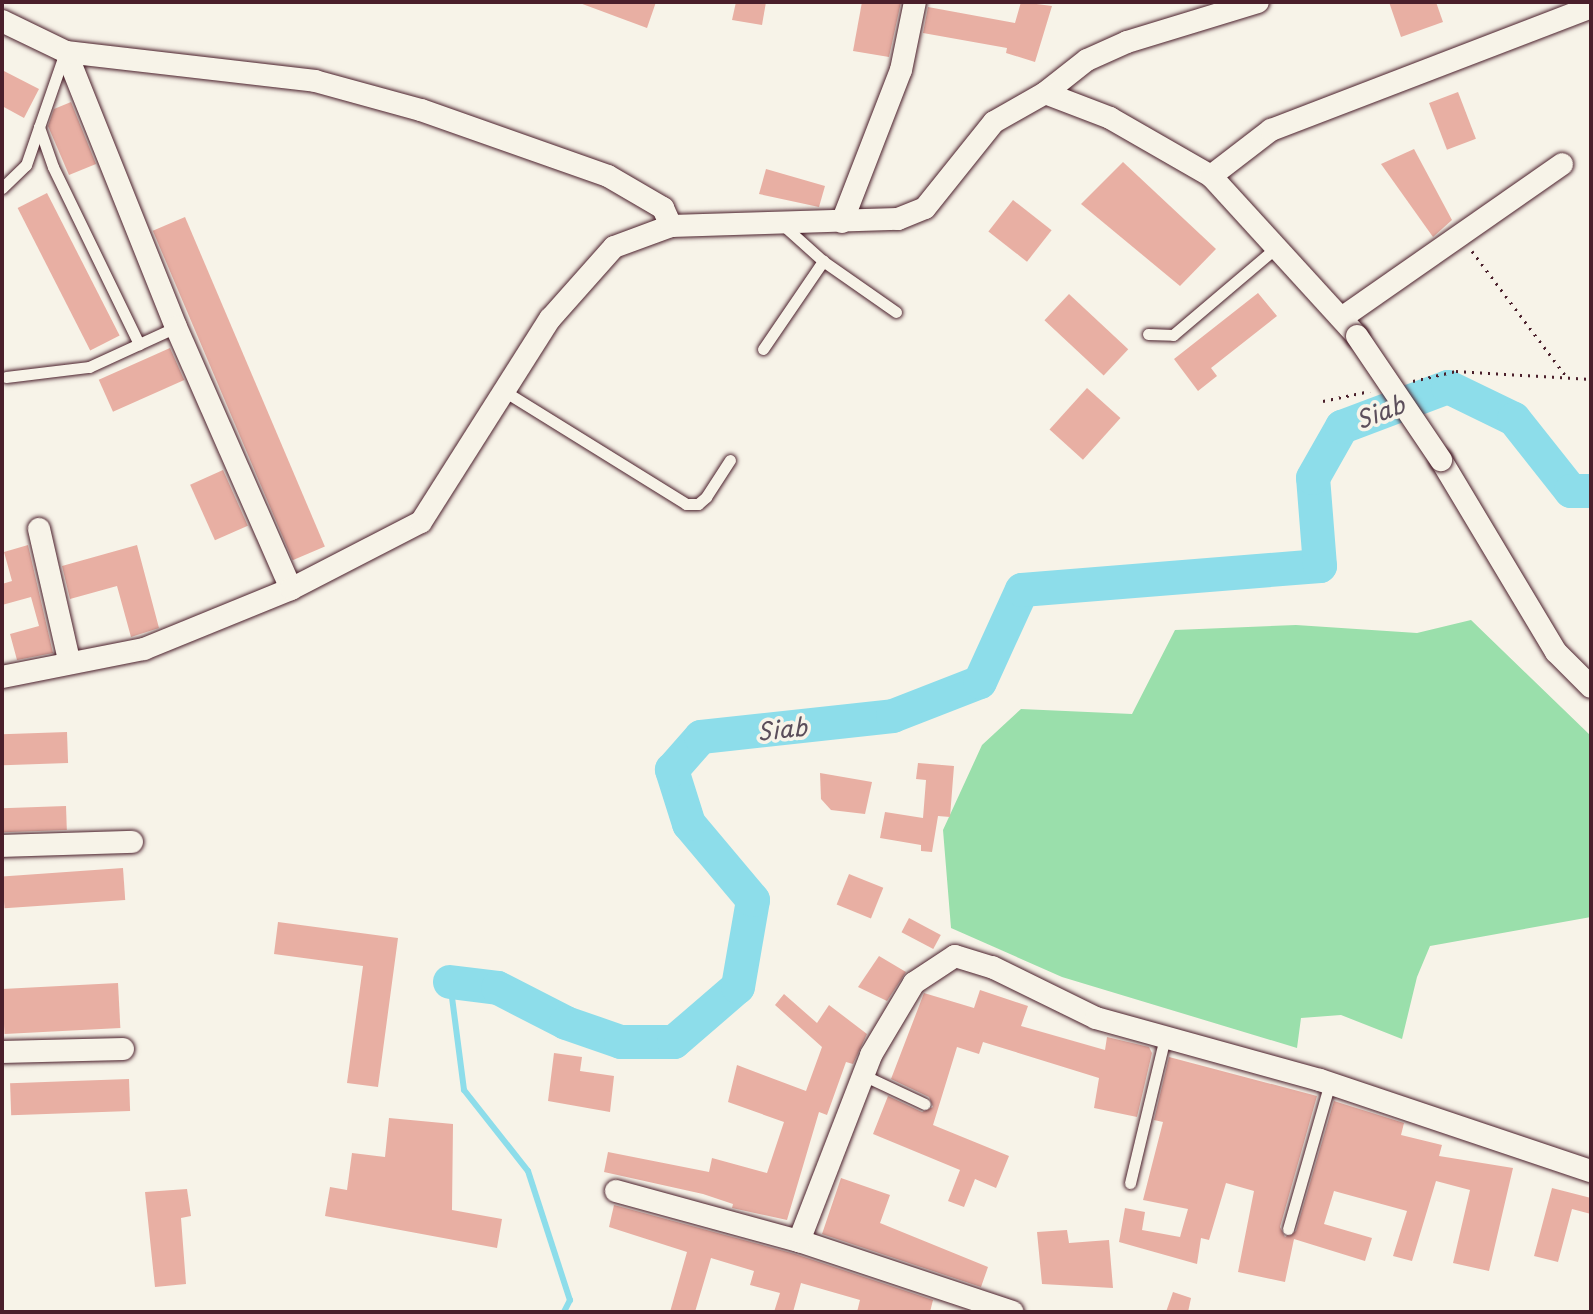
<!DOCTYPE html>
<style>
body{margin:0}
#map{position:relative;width:1593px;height:1314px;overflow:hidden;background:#f7f3e8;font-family:"Playpen Sans",sans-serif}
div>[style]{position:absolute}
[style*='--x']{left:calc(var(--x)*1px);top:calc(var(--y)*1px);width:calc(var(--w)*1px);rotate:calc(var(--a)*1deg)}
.green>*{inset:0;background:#9adfab}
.stream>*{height:6px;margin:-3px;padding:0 3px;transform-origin:3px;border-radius:3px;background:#8dddea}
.river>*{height:34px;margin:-17px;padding:0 17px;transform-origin:17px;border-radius:17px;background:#8dddea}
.building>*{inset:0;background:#e8afa3;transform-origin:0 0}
.path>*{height:3px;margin-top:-1.5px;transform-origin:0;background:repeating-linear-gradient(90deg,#4a1f2b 0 2px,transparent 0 8px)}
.roads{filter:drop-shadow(0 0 2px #4a1f2b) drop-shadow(0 0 2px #4a1f2b)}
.service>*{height:11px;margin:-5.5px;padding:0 5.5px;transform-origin:5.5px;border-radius:5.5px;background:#f7f3e8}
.minor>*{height:22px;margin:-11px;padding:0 11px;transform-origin:11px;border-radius:11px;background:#f7f3e8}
.bridges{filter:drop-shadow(0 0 2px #4a1f2b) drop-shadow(0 0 2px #4a1f2b)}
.minor-bridge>*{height:22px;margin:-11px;padding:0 11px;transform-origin:11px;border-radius:11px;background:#f7f3e8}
span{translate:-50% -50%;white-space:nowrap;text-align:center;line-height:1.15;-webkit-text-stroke:7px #f7f3e8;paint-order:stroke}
.water-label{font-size:24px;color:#5b4e5b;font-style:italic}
.frame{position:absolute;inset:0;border:4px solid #4a1f2b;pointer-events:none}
</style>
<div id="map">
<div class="green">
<div style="clip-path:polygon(1471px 620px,1591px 736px,1591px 917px,1430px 946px,1417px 977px,1402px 1039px,1341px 1015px,1301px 1018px,1297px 1048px,1062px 977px,951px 928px,943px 830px,982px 745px,1021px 709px,1132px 714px,1175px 630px,1296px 625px,1417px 633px)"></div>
</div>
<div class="stream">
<div style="--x:450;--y:982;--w:109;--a:82.6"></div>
<div style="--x:464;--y:1090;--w:103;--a:51.7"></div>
<div style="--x:528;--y:1171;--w:136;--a:72"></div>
<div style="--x:570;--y:1300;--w:13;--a:117"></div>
</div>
<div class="river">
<div style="--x:450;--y:982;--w:48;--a:7.1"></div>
<div style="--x:498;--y:988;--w:76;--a:27.2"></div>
<div style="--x:566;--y:1023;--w:58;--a:19.1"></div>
<div style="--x:621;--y:1042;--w:53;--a:0"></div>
<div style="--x:674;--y:1042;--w:84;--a:-40.7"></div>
<div style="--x:738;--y:987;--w:88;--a:-80.2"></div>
<div style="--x:753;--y:900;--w:99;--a:-130.1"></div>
<div style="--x:689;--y:824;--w:57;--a:-107.5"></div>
<div style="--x:672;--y:770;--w:44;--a:-48.7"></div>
<div style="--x:701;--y:737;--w:193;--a:-6.2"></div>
<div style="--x:893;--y:716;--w:93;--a:-21.3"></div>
<div style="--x:980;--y:682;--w:101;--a:-65.5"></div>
<div style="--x:1022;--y:590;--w:299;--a:-4.6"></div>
<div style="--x:1320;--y:566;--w:88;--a:-94.5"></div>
<div style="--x:1313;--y:478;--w:59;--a:-60.4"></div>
<div style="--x:1342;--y:427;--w:113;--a:-20.7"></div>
<div style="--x:1448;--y:387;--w:73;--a:25.9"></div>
<div style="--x:1514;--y:419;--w:92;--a:51.6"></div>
<div style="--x:1571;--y:491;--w:20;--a:0"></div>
</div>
<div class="building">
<div style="clip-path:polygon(577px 2px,656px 2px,647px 28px)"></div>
<div style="clip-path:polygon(736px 2px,766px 2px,762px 25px,732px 20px)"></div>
<div style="clip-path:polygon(862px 2px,901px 2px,889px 57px,853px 51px)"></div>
<div style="clip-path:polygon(1021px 2px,1052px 6px,1035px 62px,1006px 53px,1007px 48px,923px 33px,928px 7px,1015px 23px)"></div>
<div style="clip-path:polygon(1389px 2px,1436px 2px,1443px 22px,1401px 37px)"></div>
<div style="clip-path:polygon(2px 70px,39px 89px,24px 118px,2px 106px)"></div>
<div style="left:1458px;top:92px;width:50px;height:31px;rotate:69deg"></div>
<div style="clip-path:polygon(71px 102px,96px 164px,69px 175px,48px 126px,54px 109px)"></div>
<div style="clip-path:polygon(1414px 149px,1452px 220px,1433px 237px,1381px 164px)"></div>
<div style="clip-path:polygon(1123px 162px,1216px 249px,1180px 286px,1081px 204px)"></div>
<div style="clip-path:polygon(766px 169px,825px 186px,819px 207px,759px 194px)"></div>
<div style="left:47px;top:193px;width:160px;height:33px;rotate:63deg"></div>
<div style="left:1013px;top:200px;width:49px;height:40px;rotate:38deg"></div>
<div style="left:185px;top:217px;width:358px;height:35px;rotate:67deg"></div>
<div style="clip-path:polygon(1258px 293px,1277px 316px,1211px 368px,1217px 376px,1198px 391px,1174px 359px)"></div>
<div style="left:1069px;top:294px;width:81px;height:36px;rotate:43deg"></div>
<div style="left:170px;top:348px;width:35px;height:78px;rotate:66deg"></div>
<div style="left:1087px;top:388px;width:45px;height:56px;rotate:42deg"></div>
<div style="left:223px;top:470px;width:61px;height:36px;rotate:66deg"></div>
<div style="clip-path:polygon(28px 545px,53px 653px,17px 660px,10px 634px,39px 626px,31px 597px,2px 605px,2px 584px,12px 581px,4px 552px)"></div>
<div style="clip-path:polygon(137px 545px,159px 628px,131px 637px,117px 586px,70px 599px,62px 566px)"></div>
<div style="left:67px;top:732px;width:31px;height:65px;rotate:88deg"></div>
<div style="clip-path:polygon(918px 763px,954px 766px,950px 817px,938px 816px,932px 852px,921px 851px,921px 845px,880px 838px,885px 812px,923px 818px,926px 780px,916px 779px)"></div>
<div style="clip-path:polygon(820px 773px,872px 782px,865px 814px,831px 810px,821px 799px)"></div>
<div style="left:66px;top:806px;width:24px;height:64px;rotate:88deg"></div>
<div style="left:123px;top:868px;width:32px;height:121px;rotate:86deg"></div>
<div style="left:849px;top:874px;width:37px;height:33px;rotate:22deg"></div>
<div style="left:909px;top:918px;width:36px;height:16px;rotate:28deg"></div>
<div style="clip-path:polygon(278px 922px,398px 938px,378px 1087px,347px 1083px,363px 966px,274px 954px)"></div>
<div style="clip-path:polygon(879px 956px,906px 972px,887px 1001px,858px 987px)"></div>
<div style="left:118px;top:983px;width:45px;height:116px;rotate:87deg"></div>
<div style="clip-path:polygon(980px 990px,1028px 1006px,1021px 1026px,1105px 1050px,1107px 1037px,1149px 1047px,1152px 1053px,1137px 1117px,1094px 1108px,1099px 1078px,983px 1042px,979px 1054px,957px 1047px,933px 1125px,1009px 1156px,996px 1188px,975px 1179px,964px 1207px,948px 1201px,960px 1170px,873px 1134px,888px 1096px,922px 1112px,933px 1107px,929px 1097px,891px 1079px,924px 993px,974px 1008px)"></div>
<div style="clip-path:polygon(784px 994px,817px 1023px,829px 1005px,867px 1034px,853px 1064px,846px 1062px,827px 1115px,819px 1112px,787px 1220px,732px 1208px,733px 1204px,703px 1194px,604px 1172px,608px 1152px,709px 1172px,712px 1158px,767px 1173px,784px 1122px,728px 1102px,737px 1065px,806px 1091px,822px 1047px,775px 1005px)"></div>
<div style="clip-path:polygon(554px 1053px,582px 1057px,580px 1071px,614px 1076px,610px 1112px,548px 1101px)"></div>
<div style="clip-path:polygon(1169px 1057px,1317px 1096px,1280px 1227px,1285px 1237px,1296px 1231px,1334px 1101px,1404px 1123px,1401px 1135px,1442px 1145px,1439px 1156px,1513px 1168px,1489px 1271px,1453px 1263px,1470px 1190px,1436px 1181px,1412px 1261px,1393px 1256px,1407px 1211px,1334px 1191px,1324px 1224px,1372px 1238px,1365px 1261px,1294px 1239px,1285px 1282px,1238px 1272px,1254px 1191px,1226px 1183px,1209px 1240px,1201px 1238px,1197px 1264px,1119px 1242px,1125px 1208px,1145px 1212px,1142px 1230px,1180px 1237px,1188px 1209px,1143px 1200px,1163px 1122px,1154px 1120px)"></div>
<div style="left:129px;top:1079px;width:32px;height:119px;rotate:88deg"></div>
<div style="clip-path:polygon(389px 1118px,453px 1124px,452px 1210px,502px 1219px,497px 1248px,325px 1216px,330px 1187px,347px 1190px,352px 1153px,385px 1157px)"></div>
<div style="clip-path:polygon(841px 1178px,890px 1195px,880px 1223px,988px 1267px,981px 1287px,822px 1234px)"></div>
<div style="clip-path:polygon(1552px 1188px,1591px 1198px,1591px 1214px,1572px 1209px,1558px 1262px,1534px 1256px)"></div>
<div style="clip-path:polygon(187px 1189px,191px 1216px,181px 1218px,186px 1284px,155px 1287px,145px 1192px)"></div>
<div style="clip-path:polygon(614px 1205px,795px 1254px,933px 1300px,930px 1312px,857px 1312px,860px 1300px,801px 1283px,793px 1312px,774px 1312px,780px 1293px,750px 1285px,754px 1271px,711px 1258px,695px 1312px,670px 1312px,687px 1252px,609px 1227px)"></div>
<div style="clip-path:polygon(1067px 1230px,1069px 1243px,1109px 1240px,1113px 1288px,1042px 1284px,1037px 1232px)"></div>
<div style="clip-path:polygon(1173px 1292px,1191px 1298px,1188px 1312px,1166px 1312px)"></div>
</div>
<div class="path">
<div style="--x:1472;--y:251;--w:160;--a:53.1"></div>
<div style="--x:1413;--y:381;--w:44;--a:-13.1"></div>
<div style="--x:1456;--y:371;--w:135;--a:3.4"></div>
<div style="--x:1323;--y:401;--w:48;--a:-12"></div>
</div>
<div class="roads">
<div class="service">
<div style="--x:64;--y:55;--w:76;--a:109.1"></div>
<div style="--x:39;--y:127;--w:42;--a:70.7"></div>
<div style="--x:53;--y:167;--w:197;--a:64.1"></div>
<div style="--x:2;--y:188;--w:33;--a:-44"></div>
<div style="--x:26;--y:165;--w:40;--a:-71.1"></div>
<div style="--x:823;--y:261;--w:89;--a:34.9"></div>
<div style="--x:1148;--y:334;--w:25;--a:2"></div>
<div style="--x:1173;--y:335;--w:138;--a:-40.3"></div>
<div style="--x:763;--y:349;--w:107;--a:-55.7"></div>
<div style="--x:823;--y:261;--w:52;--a:-138.1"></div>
<div style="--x:6;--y:377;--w:84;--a:-6.9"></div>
<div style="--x:89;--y:367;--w:96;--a:-24.7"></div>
<div style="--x:504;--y:391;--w:214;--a:31.8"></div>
<div style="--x:686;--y:504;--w:12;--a:0"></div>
<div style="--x:698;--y:504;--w:11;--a:-41"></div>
<div style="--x:706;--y:497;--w:44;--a:-57"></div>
<div style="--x:863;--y:1075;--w:68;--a:25.1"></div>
<div style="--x:1130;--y:1183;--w:150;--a:-76.5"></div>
<div style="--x:1288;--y:1229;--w:152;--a:-74"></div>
</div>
<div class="minor">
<div style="--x:2;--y:21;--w:71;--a:25.8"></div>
<div style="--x:66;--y:52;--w:296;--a:68.2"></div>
<div style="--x:176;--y:327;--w:286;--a:66.3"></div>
<div style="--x:66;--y:52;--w:251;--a:6.6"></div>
<div style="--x:315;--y:81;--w:110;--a:15.3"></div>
<div style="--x:421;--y:110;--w:198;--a:19.4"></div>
<div style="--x:608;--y:176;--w:64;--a:30.2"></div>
<div style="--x:663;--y:208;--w:20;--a:66"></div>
<div style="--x:1045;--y:93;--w:53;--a:-38.2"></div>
<div style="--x:1087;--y:60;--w:44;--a:-24.2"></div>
<div style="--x:1127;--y:42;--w:137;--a:-17"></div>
<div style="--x:1211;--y:176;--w:76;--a:-37.5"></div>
<div style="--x:1271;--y:130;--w:343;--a:-21"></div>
<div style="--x:842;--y:222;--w:163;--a:-68.8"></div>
<div style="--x:901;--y:70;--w:69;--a:-78.4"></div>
<div style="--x:1343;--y:317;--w:267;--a:-34.9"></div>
<div style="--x:1441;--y:460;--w:224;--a:59.1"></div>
<div style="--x:1556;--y:652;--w:49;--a:45"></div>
<div style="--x:39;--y:529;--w:134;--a:77.1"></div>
<div style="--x:2;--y:677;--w:145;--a:-11.2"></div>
<div style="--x:144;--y:649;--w:159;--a:-22.2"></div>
<div style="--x:291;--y:589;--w:146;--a:-27.3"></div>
<div style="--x:421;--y:522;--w:241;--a:-57.6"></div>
<div style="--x:550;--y:319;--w:96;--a:-48.4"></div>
<div style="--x:614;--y:247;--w:61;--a:-20.2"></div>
<div style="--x:671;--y:226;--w:227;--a:-1.8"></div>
<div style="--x:898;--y:219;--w:29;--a:-22"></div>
<div style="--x:925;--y:208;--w:110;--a:-51.3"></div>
<div style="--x:994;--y:122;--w:59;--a:-29.6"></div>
<div style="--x:1045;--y:93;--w:70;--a:21"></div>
<div style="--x:1110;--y:118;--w:116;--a:29.9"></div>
<div style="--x:1211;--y:176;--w:217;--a:47.6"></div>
<div style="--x:2;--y:846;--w:130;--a:-1.8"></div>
<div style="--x:2;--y:1052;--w:121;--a:-1.4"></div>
<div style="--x:616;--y:1191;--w:190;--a:15.3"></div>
<div style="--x:799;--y:1241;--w:225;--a:18.4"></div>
<div style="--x:799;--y:1241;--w:199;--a:-68.8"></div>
<div style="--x:871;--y:1055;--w:84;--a:-59.2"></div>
<div style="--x:914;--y:983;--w:49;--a:-33.4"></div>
<div style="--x:955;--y:956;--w:39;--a:17"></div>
<div style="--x:992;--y:967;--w:116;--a:26.1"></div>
<div style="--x:1096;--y:1018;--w:232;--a:15.5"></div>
<div style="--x:1320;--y:1080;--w:286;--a:18.6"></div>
</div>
</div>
<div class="bridges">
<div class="minor-bridge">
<div style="--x:1357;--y:336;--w:150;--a:55.9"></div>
</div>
</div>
<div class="water-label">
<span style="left:1380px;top:412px;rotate:-21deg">Siab</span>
<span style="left:782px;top:729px;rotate:-6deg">Siab</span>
</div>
<div class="frame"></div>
</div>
